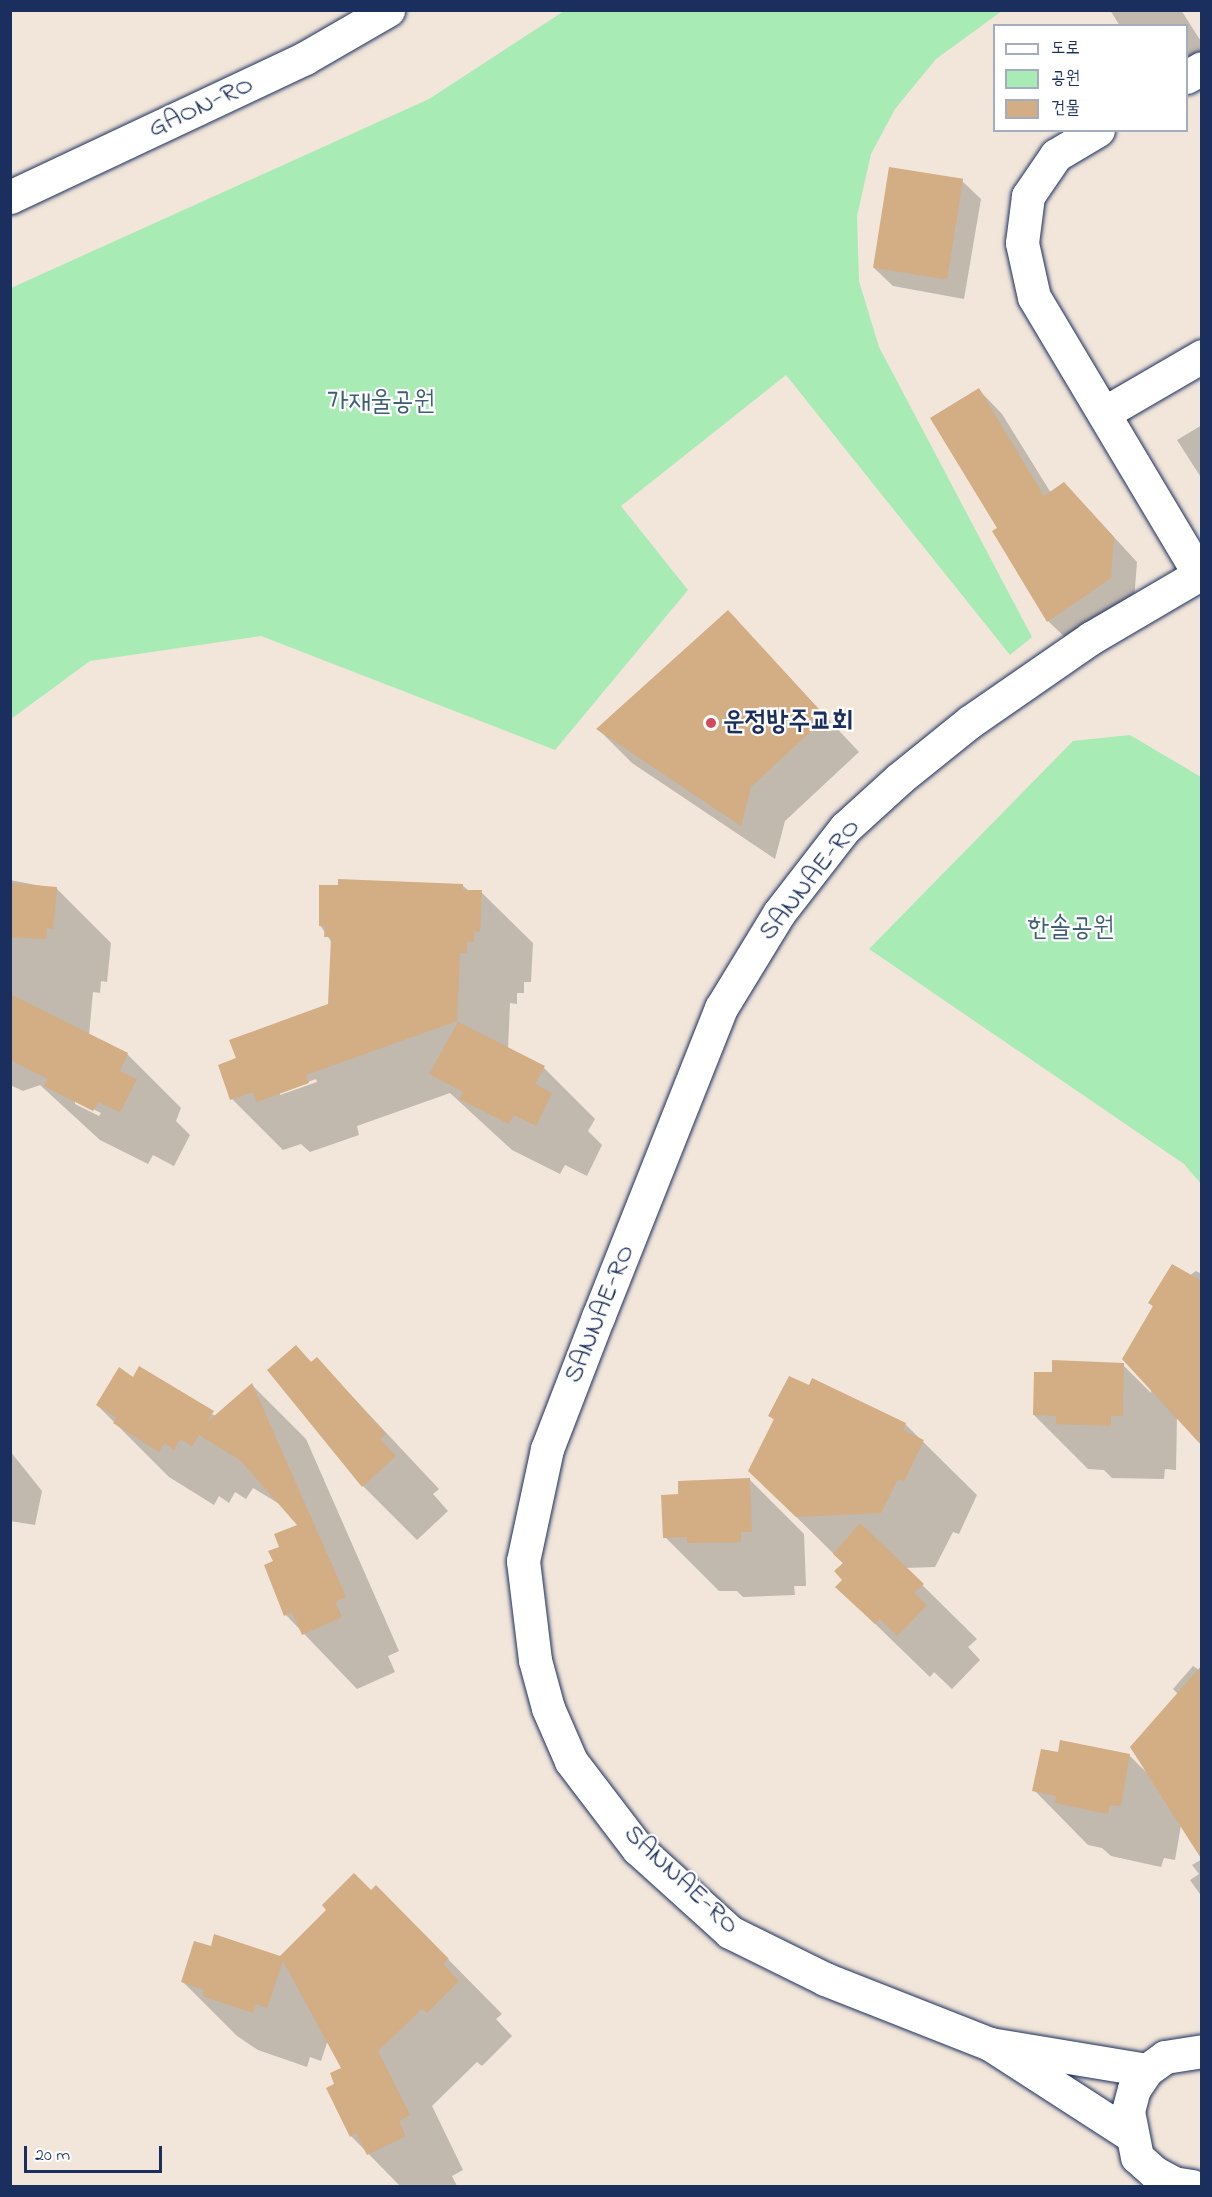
<!DOCTYPE html>
<meta charset="utf-8">
<style>
body{margin:0}
#map{position:relative;width:1212px;height:2197px;overflow:hidden;background:#f2e6da;font-family:"Indie Flower","Poor Story",sans-serif}
div>[style]{position:absolute}
[style*='--x']{left:calc(var(--x)*1px);top:calc(var(--y)*1px);width:calc(var(--w)*1px);rotate:calc(var(--a)*1deg)}
.green>*{inset:0;background:#a8ebb5}
.shadow>*{inset:0;background:#0003}
.building>*{inset:0;background:#d3ad84;transform-origin:0 0}
.roads{filter:drop-shadow(0 0 2px #1b2f5e) drop-shadow(0 0 2px #1b2f5e)}
.street>*{height:33px;margin:-16.5px;padding:0 16.5px;transform-origin:16.5px;border-radius:16.5px;background:#fff}
.dots>*{width:16px;height:16px;translate:-50% -50%;box-sizing:border-box;border:3px solid #fff;border-radius:50%}
span{translate:-50% -50%;white-space:nowrap;text-align:center;line-height:1.15;-webkit-text-stroke:4.5px #fff;paint-order:stroke}
.street-label{font-size:27px;color:#1b2f5e}
.park-label{font-size:27px;color:#3e5e74}
.poi-label{font-size:27px;color:#1b2f5e;font-weight:700}
.left{translate:0 -50%;text-align:left}
.frame{position:absolute;inset:0;border:12px solid #1b2f5e;pointer-events:none}
.legend{position:absolute;left:993px;top:24px;width:195px;height:108px;box-sizing:border-box;background:#fff;border:2px solid #a4acbf;margin:0;padding:8px 10px;list-style:none;font-size:18px;color:#1b2f5e}
.legend li{display:flex;align-items:center;gap:12px;height:30px}
.legend b{width:30px;border:2px solid #a4acbf}
.scale{position:absolute;left:24px;top:2146px;width:138px;height:27px;box-sizing:border-box;border:3px solid #1b2f5e;border-top:0;padding-left:8px;font-size:18px;line-height:21px;white-space:nowrap;color:#1b2f5e;-webkit-text-stroke:4px #fff;paint-order:stroke}
</style>
<div id="map">
<div class="green">
<div style="clip-path:polygon(564px 11px,1002px 11px,936px 59px,895px 109px,871px 154px,857px 216px,859px 281px,879px 347px,1032px 637px,1010px 655px,786px 375px,621px 506px,688px 590px,555px 750px,261px 636px,90px 661px,11px 719px,11px 288px,429px 99px)"></div>
<div style="clip-path:polygon(1130px 735px,1201px 777px,1201px 1184px,1184px 1164px,869px 949px,1073px 741px)"></div>
</div>
<div class="shadow">
<div style="clip-path:polygon(1110px 10px,1181px 10px,1202px 43px,1202px 62px,1186px 72px,1186px 26px,1120px 26px)"></div>
<div style="clip-path:polygon(962px 181px,981px 199px,964px 299px,893px 286px,874px 268px)"></div>
<div style="clip-path:polygon(979px 390px,1002px 414px,1051px 493px,1087px 508px,1137px 562px,1134px 601px,1072px 644px,1048px 621px,999px 528px)"></div>
<div style="clip-path:polygon(1202px 425px,1202px 479px,1177px 440px)"></div>
<div style="clip-path:polygon(728px 612px,859px 752px,785px 821px,775px 859px,632px 763px,598px 729px)"></div>
<div style="clip-path:polygon(evenodd,10px 880px,57px 889px,111px 943px,107px 982px,101px 981px,100px 993px,93px 992px,89px 1035px,127px 1054px,181px 1108px,176px 1121px,190px 1135px,174px 1166px,153px 1155px,148px 1164px,100px 1140px,40px 1085px,23px 1091px,10px 1085px,10px 880px,75px 1100px,101px 1113px,99px 1116px,75px 1104px,75px 1100px)"></div>
<div style="clip-path:polygon(evenodd,462px 885px,469px 891px,481px 892px,533px 943px,531px 982px,524px 982px,524px 993px,517px 993px,517px 1004px,510px 1003px,508px 1049px,544px 1068px,595px 1119px,588px 1131px,602px 1145px,587px 1176px,565px 1165px,560px 1174px,512px 1150px,450px 1093px,357px 1126px,359px 1135px,310px 1152px,301px 1144px,283px 1150px,232px 1099px,238px 1059px,329px 1005px,332px 943px,320px 925px,462px 885px,316px 1079px,317px 1082px,280px 1095px,280px 1092px,316px 1079px)"></div>
<div style="clip-path:polygon(1196px 1271px,1202px 1274px,1202px 1444px,1177px 1417px,1176px 1470px,1165px 1469px,1164px 1479px,1112px 1478px,1104px 1470px,1088px 1469px,1034px 1415px,1053px 1374px,1123px 1365px,1151px 1393px,1154px 1308px,1150px 1303px)"></div>
<div style="clip-path:polygon(296px 1347px,312px 1363px,317px 1359px,439px 1489px,433px 1494px,448px 1511px,417px 1540px,363px 1486px)"></div>
<div style="clip-path:polygon(134px 1379px,216px 1416px,252px 1385px,306px 1439px,399px 1651px,388px 1656px,395px 1672px,357px 1689px,286px 1615px,275px 1562px,299px 1525px,281px 1505px,253px 1488px,246px 1499px,235px 1492px,229px 1503px,219px 1496px,214px 1505px,169px 1477px,97px 1405px)"></div>
<div style="clip-path:polygon(770px 1416px,905px 1424px,977px 1495px,959px 1534px,953px 1532px,935px 1567px,905px 1568px,977px 1639px,968px 1647px,980px 1660px,952px 1689px,934px 1672px,930px 1677px,837px 1587px,844px 1580px,844px 1564px,750px 1471px,775px 1421px)"></div>
<div style="clip-path:polygon(10px 1451px,42px 1491px,35px 1525px,10px 1521px)"></div>
<div style="clip-path:polygon(750px 1480px,804px 1534px,806px 1586px,794px 1586px,795px 1595px,743px 1597px,737px 1591px,719px 1591px,665px 1537px)"></div>
<div style="clip-path:polygon(1193px 1666px,1202px 1672px,1202px 1718px,1173px 1689px)"></div>
<div style="clip-path:polygon(1061px 1741px,1130px 1756px,1148px 1774px,1181px 1825px,1175px 1860px,1164px 1858px,1161px 1867px,1111px 1856px,1102px 1848px,1088px 1845px,1034px 1790px,1059px 1754px)"></div>
<div style="clip-path:polygon(1202px 1859px,1202px 1897px,1190px 1880px,1199px 1874px,1192px 1865px)"></div>
<div style="clip-path:polygon(371px 1892px,430px 1941px,502px 2014px,496px 2019px,512px 2036px,482px 2066px,477px 2062px,432px 2106px,463px 2170px,452px 2176px,457px 2186px,400px 2186px,351px 2136px,336px 2084px,343px 2068px,328px 2040px,321px 2061px,310px 2057px,307px 2067px,258px 2050px,237px 2036px,183px 1982px,212px 1948px,280px 1957px)"></div>
</div>
<div class="building">
<div style="left:889px;top:167px;width:75px;height:102px;rotate:9deg"></div>
<div style="clip-path:polygon(979px 388px,1044px 496px,1064px 482px,1114px 537px,1111px 578px,1047px 622px,992px 531px,997px 528px,930px 418px)"></div>
<div style="clip-path:polygon(728px 610px,826px 717px,751px 787px,741px 826px,596px 729px)"></div>
<div style="clip-path:polygon(338px 879px,463px 884px,463px 890px,482px 890px,480px 932px,474px 931px,474px 942px,467px 942px,467px 953px,460px 953px,457px 1021px,306px 1075px,309px 1083px,257px 1102px,253px 1092px,230px 1100px,218px 1065px,236px 1058px,229px 1040px,328px 1004px,331px 937px,324px 937px,325px 926px,319px 926px,319px 885px,338px 885px)"></div>
<div style="clip-path:polygon(10px 883px,57px 887px,53px 929px,47px 928px,46px 939px,10px 937px)"></div>
<div style="clip-path:polygon(10px 994px,128px 1053px,120px 1071px,137px 1079px,120px 1112px,98px 1102px,93px 1111px,44px 1086px,48px 1079px,10px 1060px)"></div>
<div style="clip-path:polygon(458px 1022px,545px 1066px,535px 1084px,552px 1093px,536px 1126px,514px 1115px,509px 1124px,459px 1099px,463px 1092px,429px 1074px)"></div>
<div style="clip-path:polygon(1172px 1264px,1202px 1281px,1202px 1446px,1122px 1359px,1153px 1306px,1148px 1303px)"></div>
<div style="clip-path:polygon(296px 1345px,311px 1362px,317px 1357px,386px 1434px,380px 1439px,396px 1456px,362px 1487px,267px 1370px)"></div>
<div style="clip-path:polygon(1052px 1360px,1124px 1363px,1123px 1416px,1111px 1416px,1111px 1426px,1056px 1424px,1056px 1416px,1033px 1415px,1034px 1372px,1052px 1372px)"></div>
<div style="clip-path:polygon(139px 1366px,214px 1411px,206px 1423px,252px 1383px,346px 1597px,335px 1602px,342px 1617px,302px 1635px,292px 1612px,284px 1616px,264px 1565px,273px 1561px,268px 1551px,279px 1547px,274px 1534px,297px 1525px,240px 1460px,199px 1435px,192px 1446px,180px 1439px,174px 1450px,164px 1443px,159px 1452px,113px 1423px,117px 1418px,96px 1405px,119px 1367px,133px 1377px)"></div>
<div style="clip-path:polygon(789px 1376px,809px 1385px,812px 1378px,906px 1423px,903px 1430px,924px 1440px,904px 1481px,898px 1479px,881px 1513px,796px 1517px,748px 1471px,774px 1419px,768px 1416px)"></div>
<div style="clip-path:polygon(750px 1478px,752px 1532px,741px 1532px,741px 1542px,687px 1543px,687px 1537px,663px 1538px,661px 1495px,678px 1494px,678px 1481px)"></div>
<div style="clip-path:polygon(860px 1523px,924px 1584px,914px 1593px,927px 1605px,897px 1636px,880px 1619px,875px 1624px,835px 1587px,842px 1580px,834px 1571px,843px 1563px,833px 1554px)"></div>
<div style="clip-path:polygon(1202px 1665px,1202px 1860px,1130px 1747px)"></div>
<div style="clip-path:polygon(1060px 1740px,1130px 1754px,1121px 1806px,1110px 1805px,1108px 1814px,1055px 1803px,1056px 1796px,1032px 1791px,1041px 1749px,1058px 1752px)"></div>
<div style="clip-path:polygon(354px 1873px,371px 1890px,376px 1885px,449px 1959px,443px 1964px,459px 1981px,427px 2013px,422px 2009px,378px 2051px,410px 2115px,399px 2121px,406px 2136px,367px 2155px,356px 2133px,350px 2137px,326px 2088px,334px 2084px,330px 2073px,341px 2068px,283px 1961px,267px 2008px,256px 2004px,253px 2013px,202px 1996px,204px 1990px,181px 1982px,194px 1941px,211px 1946px,214px 1934px,280px 1956px,326px 1910px,322px 1905px)"></div>
</div>
<div class="roads">
<div class="street">
<div style="--x:1186;--y:77;--w:18;--a:-29"></div>
<div style="--x:1098;--y:130;--w:49;--a:149.2"></div>
<div style="--x:1056;--y:155;--w:50;--a:124.3"></div>
<div style="--x:1028;--y:196;--w:47;--a:97.3"></div>
<div style="--x:1022;--y:243;--w:55;--a:77.5"></div>
<div style="--x:1034;--y:297;--w:322;--a:59.2"></div>
<div style="--x:10;--y:197;--w:326;--a:-25.2"></div>
<div style="--x:305;--y:58;--w:96;--a:-30"></div>
<div style="--x:1104;--y:413;--w:113;--a:-30.2"></div>
<div style="--x:990;--y:2044;--w:177;--a:-158.5"></div>
<div style="--x:825;--y:1979;--w:106;--a:-153.7"></div>
<div style="--x:730;--y:1932;--w:124;--a:-137.9"></div>
<div style="--x:638;--y:1849;--w:111;--a:-127.3"></div>
<div style="--x:571;--y:1761;--w:58;--a:-113.5"></div>
<div style="--x:548;--y:1708;--w:50;--a:-105.2"></div>
<div style="--x:535;--y:1660;--w:100;--a:-96.9"></div>
<div style="--x:523;--y:1561;--w:115;--a:-77.9"></div>
<div style="--x:547;--y:1449;--w:142;--a:-68.9"></div>
<div style="--x:598;--y:1317;--w:333;--a:-68.3"></div>
<div style="--x:721;--y:1008;--w:111;--a:-58.6"></div>
<div style="--x:779;--y:913;--w:108;--a:-52.2"></div>
<div style="--x:845;--y:828;--w:74;--a:-42.3"></div>
<div style="--x:900;--y:778;--w:91;--a:-38.8"></div>
<div style="--x:971;--y:721;--w:146;--a:-34.7"></div>
<div style="--x:1091;--y:638;--w:129;--a:-30.4"></div>
<div style="--x:1129;--y:2134;--w:166;--a:-147.1"></div>
<div style="--x:990;--y:2044;--w:159;--a:9.4"></div>
<div style="--x:1192;--y:2186;--w:18;--a:-171"></div>
<div style="--x:1174;--y:2183;--w:21;--a:-152"></div>
<div style="--x:1155;--y:2173;--w:24;--a:-138"></div>
<div style="--x:1137;--y:2157;--w:47;--a:-101.1"></div>
<div style="--x:1128;--y:2111;--w:23;--a:-75"></div>
<div style="--x:1134;--y:2089;--w:23;--a:-56"></div>
<div style="--x:1147;--y:2070;--w:22;--a:-36"></div>
<div style="--x:1165;--y:2057;--w:37;--a:-9"></div>
</div>
</div>
<div class="dots">
<div style="left:711px;top:723px;background:#d1495b"></div>
</div>
<div class="street-label">
<span style="left:201px;top:107px;rotate:-25deg">GAON-RO</span>
<span style="left:810px;top:880px;rotate:-52deg">SANNAE-RO</span>
<span style="left:600px;top:1314px;rotate:-68deg">SANNAE-RO</span>
<span style="left:681px;top:1880px;rotate:43deg">SANNAE-RO</span>
</div>
<div class="park-label">
<span style="left:381px;top:403px">가재울공원</span>
<span style="left:1071px;top:929px">한솔공원</span>
</div>
<div class="poi-label">
<span class="left" style="left:723px;top:723px">운정방주교회</span>
</div>
<div class="frame"></div>
<ul class="legend">
<li><b style="height:8px;background:#fff"></b>도로</li>
<li><b style="height:16px;background:#a8ebb5"></b>공원</li>
<li><b style="height:16px;background:#d3ad84"></b>건물</li>
</ul>
<div class="scale">20 m</div>
</div>
